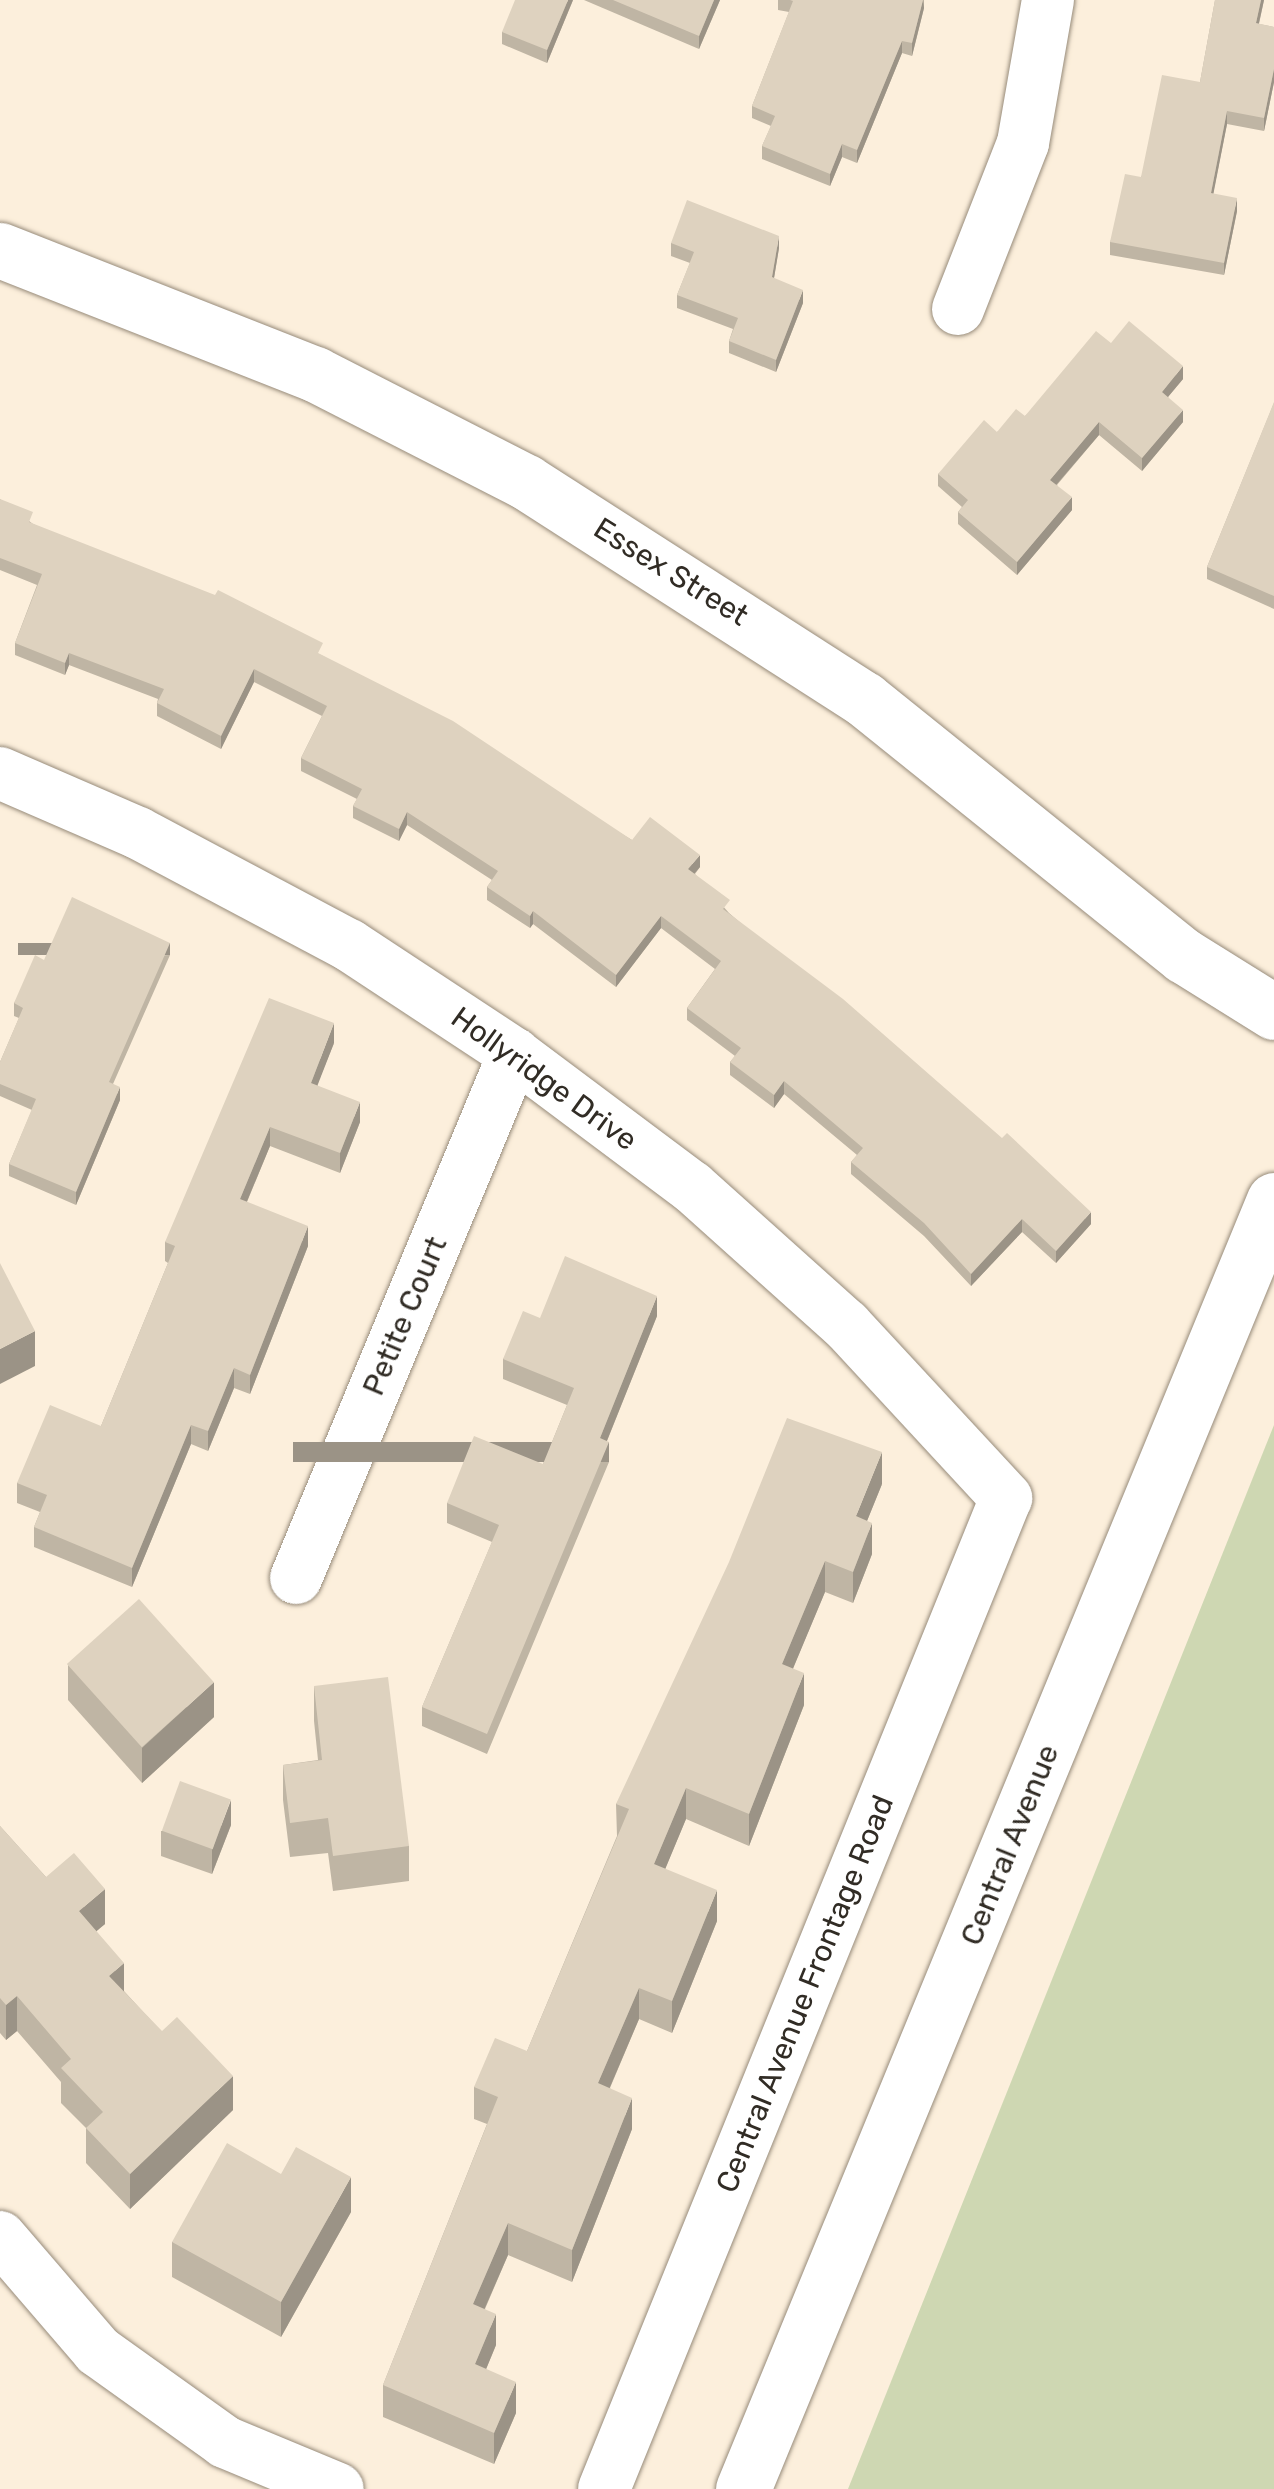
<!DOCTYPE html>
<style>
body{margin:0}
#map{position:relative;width:1274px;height:2489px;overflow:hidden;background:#fcefdc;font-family:Rubik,sans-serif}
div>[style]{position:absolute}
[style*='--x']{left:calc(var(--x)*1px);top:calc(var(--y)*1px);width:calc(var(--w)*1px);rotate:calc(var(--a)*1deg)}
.green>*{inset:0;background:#ced7b2}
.roads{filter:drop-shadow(0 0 2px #978b7a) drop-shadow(0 0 2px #978b7a)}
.street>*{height:52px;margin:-26px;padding:0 26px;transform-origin:26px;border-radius:26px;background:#fff}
.secondary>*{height:55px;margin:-27.5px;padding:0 27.5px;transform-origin:27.5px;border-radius:27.5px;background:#fff}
.wall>*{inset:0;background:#bfb5a4}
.shaded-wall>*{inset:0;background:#9b9386;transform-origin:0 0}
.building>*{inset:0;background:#ded2bf;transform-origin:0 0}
span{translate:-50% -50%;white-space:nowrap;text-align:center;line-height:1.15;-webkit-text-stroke:9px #fff;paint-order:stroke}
.street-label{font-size:30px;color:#312c25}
</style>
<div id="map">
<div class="green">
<div style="clip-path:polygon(1274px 1425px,1274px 2489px,848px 2489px)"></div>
</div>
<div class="roads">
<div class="street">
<div style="--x:958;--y:309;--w:178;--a:-68.6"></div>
<div style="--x:1023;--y:143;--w:145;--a:-80.1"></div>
<div style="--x:0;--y:773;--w:150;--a:23.5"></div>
<div style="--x:138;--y:833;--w:239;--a:28"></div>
<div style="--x:349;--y:945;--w:198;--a:33.4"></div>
<div style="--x:514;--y:1054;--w:222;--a:36.8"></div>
<div style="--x:692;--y:1187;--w:207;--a:41.9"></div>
<div style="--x:846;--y:1325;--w:236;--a:47.2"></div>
<div style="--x:1006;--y:1498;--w:1069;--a:112.08"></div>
<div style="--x:296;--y:1578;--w:568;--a:-67.41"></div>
<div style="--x:0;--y:2237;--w:150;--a:49.3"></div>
<div style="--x:98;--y:2351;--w:156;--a:35.6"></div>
<div style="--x:225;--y:2442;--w:122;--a:22.6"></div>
</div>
<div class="secondary">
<div style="--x:0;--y:250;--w:339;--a:21.5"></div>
<div style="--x:315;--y:374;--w:237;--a:27.1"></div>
<div style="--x:526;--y:482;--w:402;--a:32.7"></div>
<div style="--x:864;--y:699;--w:410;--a:38.8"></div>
<div style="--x:1184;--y:956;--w:106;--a:31.9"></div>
<div style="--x:743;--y:2489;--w:1394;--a:-67.61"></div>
</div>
</div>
<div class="wall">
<div style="clip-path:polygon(573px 0,547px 63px,502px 44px,502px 32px)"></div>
<div style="clip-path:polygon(584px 0,720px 0,699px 49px)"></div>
<div style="clip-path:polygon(778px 0,924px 0,924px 8px,912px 56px,902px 53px,857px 163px,842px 157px,830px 186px,762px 159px,762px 146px,771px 126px,752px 118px,752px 106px,789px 12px,778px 10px)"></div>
<div style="clip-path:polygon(1215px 0,1264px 0,1259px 24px,1274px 27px,1274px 82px,1264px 131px,1227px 124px,1213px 194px,1237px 211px,1224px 275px,1110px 255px,1110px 242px,1141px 177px,1200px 82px)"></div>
<div style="clip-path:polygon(671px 243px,779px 248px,774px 278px,803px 303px,776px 372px,729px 353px,729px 341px,733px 329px,677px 308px,677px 295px,690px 263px,671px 256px)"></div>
<div style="clip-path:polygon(1111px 343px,1183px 379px,1168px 397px,1183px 422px,1142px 471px,1099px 435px,1057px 485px,1072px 510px,1017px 575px,958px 524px,958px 512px,962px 507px,938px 486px,938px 474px,997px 432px,1025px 416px)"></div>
<div style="clip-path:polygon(1274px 403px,1274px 609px,1207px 579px,1207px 567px)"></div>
<div style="clip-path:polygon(0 499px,33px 524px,323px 656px,632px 840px,700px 867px,695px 874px,729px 913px,1091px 1224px,1056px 1263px,1022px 1232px,971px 1286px,924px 1236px,851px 1174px,851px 1162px,857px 1155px,784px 1094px,774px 1108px,730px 1075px,730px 1062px,735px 1056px,687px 1020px,687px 1008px,715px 969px,661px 928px,616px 987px,533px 924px,530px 928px,487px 900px,487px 887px,492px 880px,407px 825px,399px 841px,353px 818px,353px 806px,357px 799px,301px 771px,301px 758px,322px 716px,254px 682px,221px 749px,157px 716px,157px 703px,158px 699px,69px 665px,65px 675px,15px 655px,15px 643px,37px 585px,0 570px)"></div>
<div style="clip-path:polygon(170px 955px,113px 1084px,120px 1100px,76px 1205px,9px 1176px,9px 1164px,32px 1110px,0 1096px,0 1062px,19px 1018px,14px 1016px,14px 1003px,44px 960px)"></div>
<div style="clip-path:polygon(334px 1043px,317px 1085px,360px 1122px,340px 1173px,270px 1146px,247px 1202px,308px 1246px,250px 1394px,234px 1388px,208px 1451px,191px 1444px,132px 1587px,34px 1547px,34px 1527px,40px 1512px,17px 1503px,17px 1483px,101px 1426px,168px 1263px,165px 1261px,165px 1242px)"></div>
<div style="clip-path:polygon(657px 1316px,607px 1441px,609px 1462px,487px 1754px,422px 1726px,422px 1707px,492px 1542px,447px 1523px,447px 1503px,543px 1464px,567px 1405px,503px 1379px,503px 1359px,540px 1318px)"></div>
<div style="clip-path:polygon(882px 1484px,867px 1521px,872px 1554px,853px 1603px,825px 1592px,793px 1668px,804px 1705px,749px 1846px,686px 1819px,665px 1869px,717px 1921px,672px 2033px,639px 2019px,610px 2088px,632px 2129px,572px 2282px,508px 2255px,485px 2309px,496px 2345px,486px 2369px,516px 2413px,494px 2464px,383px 2417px,383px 2385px,487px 2124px,474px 2119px,474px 2087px,527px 2051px,617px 1836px,616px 1804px)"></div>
<div style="clip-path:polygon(68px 1665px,214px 1717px,142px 1783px,68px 1700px)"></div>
<div style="clip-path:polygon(314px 1686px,409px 1846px,409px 1881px,333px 1891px,328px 1853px,290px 1857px,283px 1800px,283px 1765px,318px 1760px,314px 1721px)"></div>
<div style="clip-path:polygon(231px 1825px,212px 1874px,161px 1856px,161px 1831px)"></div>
<div style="clip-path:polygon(0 1826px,46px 1877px,105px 1924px,96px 1931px,124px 1991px,233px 2110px,130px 2209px,86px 2163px,86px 2128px,61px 2103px,61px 2082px,17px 2031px,6px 2040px,0 2033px)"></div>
<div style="clip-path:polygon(351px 2212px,281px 2337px,172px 2277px,172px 2242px)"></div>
</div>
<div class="shaded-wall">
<div style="clip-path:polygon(568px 0,573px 0,547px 63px,547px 50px)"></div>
<div style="clip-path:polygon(714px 0,720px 0,699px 49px,699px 36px)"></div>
<div style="clip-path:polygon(923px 0,924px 8px,912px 56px,912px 43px)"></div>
<div style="clip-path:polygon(1261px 0,1264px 0,1256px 36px,1256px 23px)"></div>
<div style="clip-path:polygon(902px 41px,902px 53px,857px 163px,857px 150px)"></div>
<div style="clip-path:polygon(1274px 69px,1274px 82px,1264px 131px,1264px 118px)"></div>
<div style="clip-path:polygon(1227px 111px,1227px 124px,1211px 206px,1211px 193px)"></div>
<div style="clip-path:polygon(842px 144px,842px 157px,830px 186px,830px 174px)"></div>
<div style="clip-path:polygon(1237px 198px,1237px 211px,1224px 275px,1224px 263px)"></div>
<div style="clip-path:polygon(779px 236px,779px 248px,772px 290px,772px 277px)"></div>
<div style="clip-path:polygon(803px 290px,803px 303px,776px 372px,776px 360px)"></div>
<div style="clip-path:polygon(1183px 366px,1183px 379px,1162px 404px,1162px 392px)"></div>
<div style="clip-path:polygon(1183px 410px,1183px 422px,1142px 471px,1142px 458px)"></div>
<div style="clip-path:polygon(1099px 422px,1099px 435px,1050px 492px,1050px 480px)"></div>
<div style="clip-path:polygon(1072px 497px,1072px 510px,1017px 575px,1017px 562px)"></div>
<div style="clip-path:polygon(69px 653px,69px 665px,65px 675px,65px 663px)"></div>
<div style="clip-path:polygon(254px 669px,254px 682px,221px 749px,221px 736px)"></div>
<div style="clip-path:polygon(407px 812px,407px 825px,399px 841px,399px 829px)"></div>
<div style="clip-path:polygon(700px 855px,700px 867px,688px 881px,688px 869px)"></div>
<div style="clip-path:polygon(533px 911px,533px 924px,530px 928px,530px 916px)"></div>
<div style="clip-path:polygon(661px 916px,661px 928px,616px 987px,616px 975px)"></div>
<div style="left:170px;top:943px;width:12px;height:152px;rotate:90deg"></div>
<div style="clip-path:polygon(334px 1023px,334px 1043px,311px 1102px,311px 1083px)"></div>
<div style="clip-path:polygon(784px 1081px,784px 1094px,774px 1108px,774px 1095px)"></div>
<div style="clip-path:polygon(120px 1087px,120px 1100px,76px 1205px,76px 1192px)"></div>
<div style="clip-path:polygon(360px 1102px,360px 1122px,340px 1173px,340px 1153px)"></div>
<div style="clip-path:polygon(270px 1127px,270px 1146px,240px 1218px,240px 1199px)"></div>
<div style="clip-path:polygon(1091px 1212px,1091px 1224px,1056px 1263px,1056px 1251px)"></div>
<div style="clip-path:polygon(1022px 1219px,1022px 1232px,971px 1286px,971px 1274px)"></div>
<div style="clip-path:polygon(308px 1226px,308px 1246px,250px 1394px,250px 1375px)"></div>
<div style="clip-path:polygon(657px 1296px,657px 1316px,600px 1458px,600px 1438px)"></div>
<div style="clip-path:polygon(35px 1331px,35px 1366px,0 1384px,0 1349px)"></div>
<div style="clip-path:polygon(234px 1368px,234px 1388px,208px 1451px,208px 1431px)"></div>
<div style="clip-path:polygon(191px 1425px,191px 1444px,132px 1587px,132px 1568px)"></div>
<div style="left:609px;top:1442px;width:20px;height:316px;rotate:90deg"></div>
<div style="clip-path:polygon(882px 1452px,882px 1484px,856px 1548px,856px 1516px)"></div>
<div style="clip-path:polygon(872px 1523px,872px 1554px,853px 1603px,853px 1572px)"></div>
<div style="clip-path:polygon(825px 1561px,825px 1592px,782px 1695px,782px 1664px)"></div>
<div style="clip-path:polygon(804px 1673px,804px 1705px,749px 1846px,749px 1814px)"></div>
<div style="clip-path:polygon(214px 1682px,214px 1717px,142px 1783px,142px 1748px)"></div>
<div style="clip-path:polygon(686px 1788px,686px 1819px,654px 1896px,654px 1864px)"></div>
<div style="clip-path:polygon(231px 1800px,231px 1825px,212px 1874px,212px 1850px)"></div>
<div style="clip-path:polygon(105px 1889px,105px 1924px,79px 1946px,79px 1911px)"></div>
<div style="clip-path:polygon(717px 1890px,717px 1921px,672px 2033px,672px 2001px)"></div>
<div style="clip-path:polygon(124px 1963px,124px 1998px,109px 1976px)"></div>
<div style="clip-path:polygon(639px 1988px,639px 2019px,598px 2115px,598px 2083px)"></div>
<div style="clip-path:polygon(17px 1996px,17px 2031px,6px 2040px,6px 2005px)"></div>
<div style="clip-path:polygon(233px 2076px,233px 2110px,130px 2209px,130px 2174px)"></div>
<div style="clip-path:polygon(632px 2098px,632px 2129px,572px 2282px,572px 2250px)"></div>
<div style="clip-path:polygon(351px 2177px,351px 2212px,281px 2337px,281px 2302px)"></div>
<div style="clip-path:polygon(508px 2223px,508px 2255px,473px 2335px,473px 2304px)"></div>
<div style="clip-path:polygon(496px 2314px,496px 2345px,475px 2396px,475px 2364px)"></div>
<div style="clip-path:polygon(516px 2382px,516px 2413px,494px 2464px,494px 2433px)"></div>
</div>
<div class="building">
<div style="clip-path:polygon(515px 0,568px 0,547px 50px,502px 32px)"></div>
<div style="clip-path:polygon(613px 0,714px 0,699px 36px)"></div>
<div style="clip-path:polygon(790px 0,923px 0,912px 43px,902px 41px,857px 150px,842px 144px,830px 174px,762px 146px,775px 116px,752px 106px,793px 1px)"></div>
<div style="clip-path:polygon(1215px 0,1261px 0,1256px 23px,1274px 27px,1274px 69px,1264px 118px,1227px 111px,1211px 193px,1237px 198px,1224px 263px,1110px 242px,1125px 174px,1141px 177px,1162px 75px,1200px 82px)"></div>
<div style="clip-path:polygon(687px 200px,779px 236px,772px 277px,803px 290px,776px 360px,729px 341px,738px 318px,677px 295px,694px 252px,671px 243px)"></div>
<div style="clip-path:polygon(1129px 321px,1183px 366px,1162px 392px,1183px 410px,1142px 458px,1099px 422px,1050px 480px,1072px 497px,1017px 562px,958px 512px,968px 500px,938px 474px,984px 420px,997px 432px,1016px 409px,1025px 416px,1096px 331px,1111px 343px)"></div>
<div style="clip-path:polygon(1274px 402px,1274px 596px,1207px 567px)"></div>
<div style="clip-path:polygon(0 499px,33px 512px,29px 522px,215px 595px,218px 590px,323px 643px,318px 653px,453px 721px,632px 840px,650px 817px,700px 855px,688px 869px,730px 900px,723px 909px,843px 999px,1002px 1138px,1007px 1133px,1091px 1212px,1056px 1251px,1022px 1219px,971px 1274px,924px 1223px,851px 1162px,863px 1148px,784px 1081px,774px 1095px,730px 1062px,741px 1048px,687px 1008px,721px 961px,661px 916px,616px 975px,533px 911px,530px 916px,487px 887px,498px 871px,407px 812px,399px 829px,353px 806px,362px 789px,301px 758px,327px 706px,254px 669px,221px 736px,157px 703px,164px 689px,69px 653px,65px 663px,15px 643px,42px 574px,0 558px)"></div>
<div style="clip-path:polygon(72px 897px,170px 943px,109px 1082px,120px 1087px,76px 1192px,9px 1164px,36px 1099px,0 1084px,0 1062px,23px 1008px,14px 1003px,35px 955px,44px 960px)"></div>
<div style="clip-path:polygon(269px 998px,334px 1023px,311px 1083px,360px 1102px,340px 1153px,270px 1127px,240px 1199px,308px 1226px,250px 1375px,234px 1368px,208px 1431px,191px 1425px,132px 1568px,34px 1527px,47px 1495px,17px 1483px,50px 1405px,101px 1426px,175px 1246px,165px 1242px)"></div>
<div style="clip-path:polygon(565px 1256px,657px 1296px,600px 1438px,609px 1442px,487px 1734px,422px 1707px,499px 1525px,447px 1503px,474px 1436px,543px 1464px,574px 1388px,503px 1359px,523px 1311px,540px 1318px)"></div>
<div style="clip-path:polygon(0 1263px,35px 1331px,0 1349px)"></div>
<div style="clip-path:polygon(787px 1418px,882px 1452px,856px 1516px,872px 1523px,853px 1572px,825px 1561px,782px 1664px,804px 1673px,749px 1814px,686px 1788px,654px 1864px,717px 1890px,672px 2001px,639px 1988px,598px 2083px,632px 2098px,572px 2250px,508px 2223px,473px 2304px,496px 2314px,475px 2364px,516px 2382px,494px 2433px,383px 2385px,498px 2097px,474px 2087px,495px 2038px,527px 2051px,629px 1809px,616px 1804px,729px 1562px)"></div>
<div style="left:139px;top:1599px;width:112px;height:97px;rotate:48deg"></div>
<div style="clip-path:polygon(388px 1677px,409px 1846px,333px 1856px,328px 1818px,290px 1823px,283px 1765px,322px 1760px,314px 1686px)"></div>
<div style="left:180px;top:1781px;width:54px;height:53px;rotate:20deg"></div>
<div style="clip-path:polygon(0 1826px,46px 1877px,74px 1853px,105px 1889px,79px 1911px,124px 1963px,109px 1976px,162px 2031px,177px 2017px,233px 2076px,130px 2174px,86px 2128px,103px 2112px,61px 2068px,71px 2059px,17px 1996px,6px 2005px,0 1998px)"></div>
<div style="clip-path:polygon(227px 2143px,281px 2174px,296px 2147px,351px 2177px,281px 2302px,172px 2242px)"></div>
</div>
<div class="street-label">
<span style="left:671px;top:572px;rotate:32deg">Essex Street</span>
<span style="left:544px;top:1079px;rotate:36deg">Hollyridge Drive</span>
<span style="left:405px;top:1316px;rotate:-67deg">Petite Court</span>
<span style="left:1010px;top:1845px;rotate:-68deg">Central Avenue</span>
<span style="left:805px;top:1994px;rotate:-68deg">Central Avenue Frontage Road</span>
</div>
</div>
